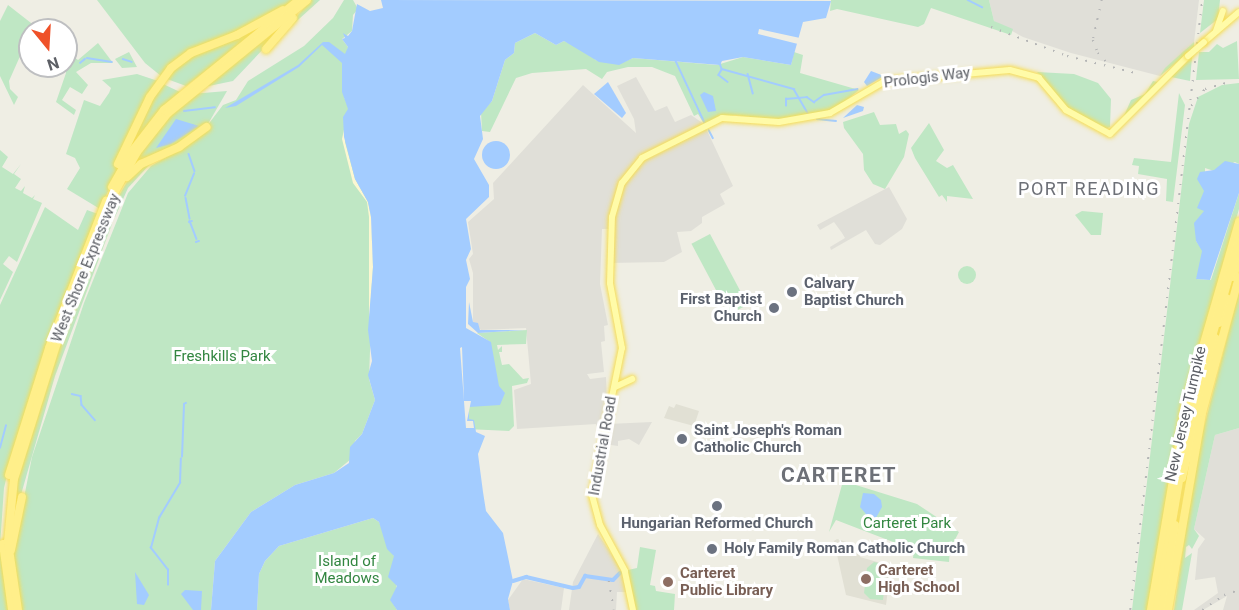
<!DOCTYPE html>
<style>
body{margin:0}
#map{position:relative;width:1239px;height:610px;overflow:hidden;background:#efeee4;font-family:Roboto,sans-serif}
div>[style]{position:absolute}
[style*='--x']{left:calc(var(--x)*1px);top:calc(var(--y)*1px);width:calc(var(--w)*1px);rotate:calc(var(--a)*1deg)}
.industrial>*{inset:0;background:#e0dfd8}
.education>*{inset:0;background:#e1e0d4}
.green>*{inset:0;background:#bfe7c4;transform-origin:0 0}
.round{border-radius:50%}
.sand>*{inset:0;background:#fcf7d2}
.water>*{inset:0;background:#a3ccff}
.pier>*{inset:0;background:#efeee4}
.stream>*{height:1.5px;margin:-0.75px;padding:0 0.75px;transform-origin:0.75px;border-radius:0.75px;background:#a3ccff}
.river>*{height:4px;margin:-2px;padding:0 2px;transform-origin:2px;border-radius:2px;background:#a3ccff}
.roads{filter:drop-shadow(0 0 2px #f6dd55) drop-shadow(0 0 2px #f6dd55)}
.major>*{height:6px;margin:-3px;padding:0 3px;transform-origin:3px;border-radius:3px;background:#fffba8}
.highway>*{height:8px;margin:-4px;padding:0 4px;transform-origin:4px;border-radius:4px;background:#ffef8a}
.rail>*{height:1.5px;margin-top:-0.75px;transform-origin:0;background:repeating-linear-gradient(90deg,#b5b6b6 0 1.5px,transparent 0 9.5px)}
.bridges{filter:drop-shadow(0 0 2px #f6dd55) drop-shadow(0 0 2px #f6dd55)}
.major-bridge>*{height:6px;margin:-3px;padding:0 3px;transform-origin:3px;border-radius:3px;background:#fffba8}
.dots>*{width:16px;height:16px;translate:-50% -50%;box-sizing:border-box;border:3px solid #fff;border-radius:50%}
span{translate:-50% -50%;white-space:nowrap;text-align:center;line-height:1.15;-webkit-text-stroke:6px #fff;paint-order:stroke}
.street-label{font-size:15px;color:#5c5f65}
.worship-label{font-size:15px;color:#5b616d;font-weight:700}
.left{translate:0 -50%;text-align:left}
.right{translate:-100% -50%;text-align:right}
.park-label{font-size:15px;color:#328640}
.education-label{font-size:15px;color:#785e54;font-weight:700}
.quarter-label{font-size:18px;color:#6d7077;letter-spacing:1.5px}
.district-label{font-size:21px;color:#6d7077;font-weight:700;letter-spacing:1.5px}
.north{position:absolute;left:18px;top:18px;width:60px;height:60px;box-sizing:border-box;background:#fff;border:2px solid #bebfc1;border-radius:50%;rotate:162deg;font-size:16px;font-weight:700;line-height:24px;text-align:center;color:#5c5f65}
.north::after{content:'';display:block;margin:auto;width:21px;height:27px;background:#ef5129;clip-path:polygon(50% 0,100% 100%,50% 72%,0 100%)}
</style>
<div id="map">
<div class="industrial">
<div style="clip-path:polygon(989px 0,1199px 0,1194px 42px,1160px 76px,1071px 53px,1023px 37px,994px 21px)"></div>
<div style="clip-path:polygon(636px 77px,655px 111px,667px 106px,675px 122px,691px 115px,704px 124px,733px 186px,720px 194px,725px 204px,702px 217px,702px 223px,691px 231px,677px 232px,682px 252px,664px 262px,609px 263px,609px 229px,602px 229px,600px 284px,608px 325px,604px 326px,605px 341px,601px 342px,604px 372px,587px 374px,590px 379px,606px 377px,608px 424px,652px 422px,639px 445px,629px 439px,618px 441px,618px 446px,604px 444px,596px 424px,517px 429px,514px 390px,531px 384px,526px 328px,481px 330px,473px 323px,473px 273px,469px 259px,473px 254px,468px 222px,494px 199px,493px 183px,583px 85px,636px 133px,634px 119px,617px 86px)"></div>
<div style="clip-path:polygon(889px 187px,907px 219px,902px 229px,880px 245px,875px 244px,866px 230px,831px 250px,830px 247px,845px 238px,842px 233px,834px 222px,820px 230px,817px 225px)"></div>
<div style="clip-path:polygon(1239px 428px,1239px 610px,1223px 610px,1227px 596px,1203px 610px,1194px 610px,1218px 593px,1215px 577px,1195px 580px,1198px 549px,1205px 539px,1194px 529px,1215px 435px)"></div>
<div style="clip-path:polygon(598px 534px,623px 571px,628px 592px,617px 592px,616px 610px,569px 610px,573px 582px)"></div>
<div style="clip-path:polygon(523px 579px,564px 588px,561px 610px,510px 610px,508px 600px)"></div>
</div>
<div class="education">
<div style="clip-path:polygon(676px 404px,699px 411px,694px 426px,664px 418px,669px 406px,674px 408px)"></div>
<div style="clip-path:polygon(837px 539px,862px 547px,860px 557px,891px 566px,886px 605px,846px 595px,834px 541px)"></div>
</div>
<div class="green">
<div style="clip-path:polygon(97px 0,295px 0,242px 31px,197px 49px,161px 76px,145px 63px)"></div>
<div style="clip-path:polygon(311px 0,320px 0,279px 37px)"></div>
<div style="clip-path:polygon(344px 0,353px 0,358px 9px,353px 15px,352px 31px,342px 39px,348px 47px,344px 97px,349px 109px,346px 120px,370px 205px,373px 267px,369px 379px,375px 400px,362px 434px,355px 441px,351px 459px,334px 473px,295px 485px,251px 512px,215px 561px,211px 610px,20px 610px,12px 559px,32px 457px,84px 303px,128px 193px,151px 166px,197px 139px,223px 105px,236px 100px,248px 81px,304px 46px,333px 18px)"></div>
<div style="clip-path:polygon(831px 0,989px 0,994px 21px,1013px 29px,1011px 35px,931px 8px,924px 24px,918px 27px,837px 9px,830px 11px)"></div>
<div style="clip-path:polygon(1204px 0,1220px 0,1218px 19px,1200px 33px)"></div>
<div style="clip-path:polygon(8px 5px,40px 30px,30px 30px,30px 47px,21px 54px,9px 81px,10px 89px,18px 97px,14px 105px,0 76px,0 21px)"></div>
<div style="clip-path:polygon(300px 10px,233px 81px,199px 88px,272px 34px)"></div>
<div style="clip-path:polygon(277px 16px,186px 86px,167px 79px,174px 68px,189px 56px)"></div>
<div style="clip-path:polygon(535px 33px,556px 45px,564px 41px,594px 55px,595px 60px,621px 63px,633px 58px,717px 65px,743px 57px,791px 65px,794px 52px,803px 55px,800px 73px,859px 90px,834px 110px,775px 120px,735px 115px,704px 124px,698px 114px,694px 116px,675px 76px,652px 67px,628px 67px,607px 72px,602px 79px,586px 69px,532px 73px,516px 78px,490px 132px,482px 131px,481px 113px,492px 101px,505px 60px,514px 53px,515px 43px)"></div>
<div style="clip-path:polygon(1237px 41px,1239px 79px,1196px 80px,1199px 52px,1209px 52px,1217px 44px,1223px 48px)"></div>
<div style="clip-path:polygon(1194px 42px,1194px 48px,1160px 76px,1165px 68px)"></div>
<div style="clip-path:polygon(98px 43px,113px 63px,91px 63px,76px 72px,88px 85px,82px 94px,70px 87px,62px 100px,76px 110px,74px 115px,56px 102px,66px 73px,66px 51px,78px 60px)"></div>
<div style="clip-path:polygon(129px 52px,137px 67px,122px 68px,115px 59px)"></div>
<div style="clip-path:polygon(1192px 57px,1190px 81px,1171px 77px,1185px 64px)"></div>
<div style="clip-path:polygon(1037px 72px,1074px 74px,1098px 83px,1111px 99px,1110px 127px,1105px 129px,1071px 111px)"></div>
<div style="clip-path:polygon(137px 74px,158px 81px,100px 209px,67px 189px,80px 168px,75px 158px,66px 154px,84px 100px,100px 106px,109px 93px,111px 88px,102px 80px)"></div>
<div style="clip-path:polygon(1153px 81px,1158px 82px,1123px 118px,1131px 100px,1145px 94px)"></div>
<div style="clip-path:polygon(161px 83px,180px 92px,160px 112px,118px 169px)"></div>
<div style="clip-path:polygon(1239px 83px,1239px 164px,1235px 162px,1214px 171px,1205px 168px,1205px 211px,1196px 241px,1203px 251px,1202px 265px,1196px 279px,1211px 280px,1239px 193px,1239px 209px,1183px 403px,1147px 610px,1132px 610px,1189px 124px,1198px 97px,1222px 85px)"></div>
<div style="clip-path:polygon(227px 91px,208px 124px,196px 135px,126px 174px,159px 126px,191px 94px)"></div>
<div style="clip-path:polygon(1179px 93px,1185px 105px,1173px 202px,1166px 201px,1167px 179px,1138px 174px,1139px 166px,1132px 165px,1134px 158px,1171px 162px)"></div>
<div style="clip-path:polygon(874px 112px,880px 125px,896px 124px,899px 134px,906px 130px,909px 134px,904px 157px,885px 189px,873px 184px,864px 170px,863px 154px,844px 128px,843px 122px)"></div>
<div style="clip-path:polygon(929px 123px,944px 150px,936px 161px,947px 168px,953px 165px,973px 199px,947px 196px,947px 202px,942px 195px,939px 197px,915px 158px,911px 148px)"></div>
<div style="clip-path:polygon(0 150px,8px 157px,2px 167px,13px 174px,21px 164px,14px 174px,21px 179px,15px 188px,21px 191px,25px 186px,23px 193px,32px 198px,35px 195px,33px 199px,42px 203px,17px 262px,9px 256px,3px 264px,13px 272px,0 300px)"></div>
<div style="clip-path:polygon(151px 163px,128px 188px,115px 217px,108px 214px,134px 170px)"></div>
<div style="clip-path:polygon(45px 207px,78px 230px,87px 210px,98px 214px,50px 337px,11px 458px,4px 488px,0 546px,10px 610px,0 610px,0 305px)"></div>
<div style="clip-path:polygon(1082px 211px,1103px 213px,1101px 235px,1091px 235px,1075px 215px)"></div>
<div style="clip-path:polygon(106px 219px,112px 224px,55px 376px,10px 533px,17px 476px,43px 388px)"></div>
<div style="left:710px;top:234px;width:80px;height:21px;rotate:62deg"></div>
<div class="round" style="left:958px;top:266px;width:18px;height:18px"></div>
<div style="clip-path:polygon(1239px 292px,1239px 428px,1215px 435px,1194px 529px,1199px 536px,1192px 549px,1189px 545px,1186px 547px,1185px 558px,1192px 553px,1182px 610px,1174px 610px,1197px 454px)"></div>
<div style="clip-path:polygon(527px 330px,526px 344px,497px 345px,498px 350px,502px 346px,502px 352px,499px 352px,502px 365px,509px 364px,523px 379px,529px 378px,527px 383px,512px 386px,514px 426px,509px 431px,467px 429px,463px 402px,490px 342px,477px 333px)"></div>
<div style="clip-path:polygon(843px 481px,917px 504px,959px 532px,950px 549px,949px 562px,913px 558px,914px 550px,836px 520px,829px 532px)"></div>
<div style="clip-path:polygon(373px 518px,379px 522px,394px 556px,397px 592px,391px 600px,397px 610px,257px 610px,259px 574px,265px 561px,279px 546px)"></div>
<div style="clip-path:polygon(640px 547px,656px 550px,650px 585px,655px 586px,656px 591px,675px 594px,674px 610px,636px 610px,628px 570px,637px 568px)"></div>
<div style="clip-path:polygon(874px 562px,887px 565px,883px 600px,870px 599px,864px 593px,867px 568px)"></div>
</div>
<div class="sand">
<div style="clip-path:polygon(346px 120px,345px 142px,355px 179px,368px 202px,371px 217px,373px 267px,369px 327px,369px 217px,367px 202px,353px 183px,342px 139px)"></div>
</div>
<div class="water">
<div style="clip-path:polygon(381px 0,831px 1px,826px 18px,803px 22px,791px 65px,743px 57px,722px 61px,720px 65px,633px 58px,619px 65px,599px 62px,564px 41px,556px 45px,535px 33px,515px 43px,514px 53px,505px 60px,492px 101px,480px 116px,483px 139px,474px 159px,489px 185px,489px 197px,466px 219px,471px 249px,466px 260px,470px 279px,466px 287px,466px 328px,491px 342px,499px 386px,505px 393px,500px 405px,469px 407px,469px 419px,474px 420px,476px 432px,485px 436px,478px 454px,483px 492px,486px 511px,503px 533px,513px 581px,508px 599px,510px 610px,397px 610px,390px 600px,397px 586px,388px 577px,394px 556px,387px 549px,379px 522px,373px 518px,279px 546px,265px 561px,259px 574px,257px 610px,211px 610px,215px 561px,251px 512px,295px 485px,334px 473px,349px 463px,350px 447px,362px 434px,375px 400px,368px 375px,372px 361px,368px 330px,373px 267px,371px 217px,368px 202px,355px 179px,344px 137px,343px 117px,348px 109px,342px 92px,342px 63px,322px 45px,299px 67px,236px 106px,225px 108px,298px 65px,323px 42px,329px 42px,345px 54px,348px 47px,342px 39px,345px 38px,343px 33px,348px 36px,352px 31px,357px 4px,370px 11px,383px 8px)"></div>
<div style="clip-path:polygon(871px 71px,884px 76px,867px 86px,864px 82px)"></div>
<div style="clip-path:polygon(608px 82px,626px 113px,622px 118px,594px 94px)"></div>
<div style="clip-path:polygon(704px 92px,713px 96px,716px 111px,708px 112px,700px 95px)"></div>
<div style="clip-path:polygon(857px 105px,864px 107px,863px 111px,843px 118px)"></div>
<div style="clip-path:polygon(176px 119px,199px 126px,171px 144px,156px 148px)"></div>
<div class="round" style="left:482px;top:141px;width:28px;height:28px"></div>
<div style="clip-path:polygon(1225px 161px,1239px 164px,1239px 193px,1210px 280px,1196px 279px,1202px 251px,1196px 241px,1194px 223px,1204px 211px,1197px 208px,1204px 191px,1197px 179px,1200px 172px,1214px 170px)"></div>
<div style="clip-path:polygon(469px 302px,473px 322px,478px 323px,480px 330px,524px 330px,478px 333px,468px 324px)"></div>
<div style="clip-path:polygon(863px 493px,874px 494px,881px 500px,882px 507px,872px 525px,862px 519px,866px 514px,860px 507px)"></div>
<div style="clip-path:polygon(135px 572px,149px 595px,144px 605px,137px 604px)"></div>
<div style="clip-path:polygon(185px 590px,202px 591px,201px 610px,193px 610px,181px 594px)"></div>
</div>
<div class="pier">
<div style="clip-path:polygon(759px 29px,800px 38px,798px 44px,758px 34px)"></div>
<div style="clip-path:polygon(462px 347px,464px 401px,471px 401px,467px 421px,473px 421px,474px 428px,466px 428px,460px 348px)"></div>
</div>
<div class="stream">
<div style="--x:968;--y:0;--w:16;--a:27"></div>
<div style="--x:87;--y:58;--w:25;--a:9"></div>
<div style="--x:123;--y:59;--w:9;--a:18"></div>
<div style="--x:676;--y:61;--w:68;--a:64.9"></div>
<div style="--x:80;--y:63;--w:6;--a:-39"></div>
<div style="--x:720;--y:63;--w:6;--a:72"></div>
<div style="--x:722;--y:69;--w:75;--a:15.5"></div>
<div style="--x:794;--y:89;--w:28;--a:60"></div>
<div style="--x:722;--y:70;--w:6;--a:121"></div>
<div style="--x:719;--y:75;--w:11;--a:38"></div>
<div style="--x:748;--y:74;--w:20;--a:75"></div>
<div style="--x:786;--y:106;--w:7;--a:-90"></div>
<div style="--x:786;--y:99;--w:21;--a:-5"></div>
<div style="--x:807;--y:97;--w:9;--a:36"></div>
<div style="--x:814;--y:102;--w:12;--a:-35"></div>
<div style="--x:824;--y:95;--w:34;--a:-10"></div>
<div style="--x:184;--y:111;--w:31;--a:-7"></div>
<div style="--x:817;--y:119;--w:19;--a:6"></div>
<div style="--x:709;--y:130;--w:9;--a:63"></div>
<div style="--x:189;--y:154;--w:18;--a:71"></div>
<div style="--x:185;--y:196;--w:24;--a:-68"></div>
<div style="--x:186;--y:198;--w:21;--a:79"></div>
<div style="--x:190;--y:221;--w:19;--a:69"></div>
<div style="--x:189;--y:222;--w:3;--a:-18"></div>
<div style="--x:196;--y:242;--w:3;--a:-18"></div>
<div style="--x:72;--y:394;--w:9;--a:13"></div>
<div style="--x:81;--y:396;--w:9;--a:84"></div>
<div style="--x:82;--y:405;--w:20;--a:49"></div>
<div style="--x:184;--y:404;--w:2;--a:-27"></div>
<div style="--x:0;--y:448;--w:23;--a:-75"></div>
<div style="--x:182;--y:457;--w:52;--a:-87.8"></div>
<div style="--x:168;--y:585;--w:15;--a:-90"></div>
<div style="--x:168;--y:570;--w:28;--a:-128"></div>
<div style="--x:151;--y:548;--w:31;--a:-75"></div>
<div style="--x:159;--y:518;--w:41;--a:-59"></div>
<div style="--x:180;--y:483;--w:24;--a:-88"></div>
</div>
<div class="river">
<div style="--x:513;--y:581;--w:14;--a:-17"></div>
<div style="--x:526;--y:577;--w:48;--a:13.2"></div>
<div style="--x:573;--y:588;--w:6;--a:-9"></div>
<div style="--x:579;--y:587;--w:13;--a:-61"></div>
<div style="--x:585;--y:576;--w:28;--a:8"></div>
<div style="--x:613;--y:580;--w:10;--a:-45"></div>
</div>
<div class="roads">
<div class="major">
<div style="--x:1216;--y:31;--w:21;--a:-71"></div>
<div style="--x:1204;--y:42;--w:46;--a:-40.6"></div>
<div style="--x:615;--y:387;--w:19;--a:-25"></div>
<div style="--x:633;--y:610;--w:40;--a:-102"></div>
<div style="--x:625;--y:571;--w:52;--a:-118.5"></div>
<div style="--x:600;--y:525;--w:31;--a:-105"></div>
<div style="--x:592;--y:495;--w:150;--a:-78.5"></div>
<div style="--x:622;--y:348;--w:66;--a:-100.5"></div>
<div style="--x:610;--y:283;--w:66;--a:-88.3"></div>
<div style="--x:612;--y:217;--w:35;--a:-74"></div>
<div style="--x:622;--y:183;--w:32;--a:-51"></div>
<div style="--x:642;--y:158;--w:89;--a:-26.6"></div>
<div style="--x:722;--y:118;--w:57;--a:4"></div>
<div style="--x:779;--y:122;--w:52;--a:-10"></div>
<div style="--x:830;--y:113;--w:64;--a:-30.2"></div>
<div style="--x:885;--y:81;--w:125;--a:-5"></div>
<div style="--x:1010;--y:70;--w:30;--a:15"></div>
<div style="--x:1039;--y:78;--w:42;--a:49.8"></div>
<div style="--x:1066;--y:110;--w:50;--a:28.6"></div>
<div style="--x:1110;--y:134;--w:110;--a:-45"></div>
</div>
<div class="highway">
<div style="--x:266;--y:49;--w:41;--a:-48.9"></div>
<div style="--x:118;--y:164;--w:74;--a:-64.5"></div>
<div style="--x:150;--y:97;--w:36;--a:-54"></div>
<div style="--x:171;--y:68;--w:25;--a:-37"></div>
<div style="--x:191;--y:53;--w:49;--a:-21.4"></div>
<div style="--x:237;--y:35;--w:52;--a:-28.5"></div>
<div style="--x:127;--y:177;--w:19;--a:-43"></div>
<div style="--x:141;--y:164;--w:42;--a:-24.1"></div>
<div style="--x:179;--y:147;--w:34;--a:-36"></div>
<div style="--x:112;--y:187;--w:43;--a:-60.4"></div>
<div style="--x:133;--y:150;--w:51;--a:-52.2"></div>
<div style="--x:164;--y:110;--w:174;--a:-39.2"></div>
<div style="--x:1233;--y:277;--w:20;--a:-72"></div>
<div style="--x:1219;--y:323;--w:26;--a:-72"></div>
<div style="--x:9;--y:475;--w:133;--a:-72.5"></div>
<div style="--x:49;--y:348;--w:158;--a:-68.8"></div>
<div style="--x:1182;--y:478;--w:144;--a:-76.7"></div>
<div style="--x:3;--y:544;--w:67;--a:82.2"></div>
<div style="--x:11;--y:550;--w:54;--a:-78.3"></div>
<div style="--x:18;--y:610;--w:69;--a:-98.4"></div>
<div style="--x:8;--y:542;--w:63;--a:-84.6"></div>
<div style="--x:14;--y:479;--w:159;--a:-72.5"></div>
<div style="--x:62;--y:327;--w:142;--a:-68.9"></div>
<div style="--x:113;--y:195;--w:49;--a:-60.8"></div>
<div style="--x:137;--y:152;--w:50;--a:-51.5"></div>
<div style="--x:168;--y:113;--w:179;--a:-39.1"></div>
<div style="--x:1151;--y:610;--w:204;--a:-80.4"></div>
<div style="--x:1185;--y:409;--w:195;--a:-73.9"></div>
<div style="--x:1157;--y:610;--w:202;--a:-80.3"></div>
<div style="--x:1191;--y:411;--w:177;--a:-74.2"></div>
<div style="--x:1162;--y:610;--w:86;--a:-81.3"></div>
<div style="--x:1168;--y:610;--w:200;--a:-80.2"></div>
<div style="--x:1202;--y:413;--w:141;--a:-74.8"></div>
</div>
</div>
<div class="rail">
<div style="--x:1102;--y:0;--w:41;--a:102.7"></div>
<div style="--x:1093;--y:40;--w:14;--a:69"></div>
<div style="--x:1098;--y:53;--w:16;--a:47"></div>
<div style="--x:991;--y:27;--w:81;--a:20.9"></div>
<div style="--x:1067;--y:56;--w:75;--a:13.9"></div>
<div style="--x:1191;--y:106;--w:22;--a:-51"></div>
<div style="--x:1205;--y:89;--w:26;--a:-16"></div>
<div style="--x:609;--y:581;--w:29;--a:80"></div>
<div style="--x:1130;--y:610;--w:614;--a:-83.27"></div>
<div style="--x:1202;--y:610;--w:27;--a:-34"></div>
<div style="--x:1224;--y:595;--w:16;--a:-18"></div>
</div>
<div class="bridges">
<div class="major-bridge">
<div style="--x:1188;--y:56;--w:21;--a:-41"></div>
</div>
</div>
<div class="dots">
<div style="left:792px;top:292px;background:#6b7280"></div>
<div style="left:774px;top:308px;background:#6b7280"></div>
<div style="left:682px;top:439px;background:#6b7280"></div>
<div style="left:717px;top:506px;background:#6b7280"></div>
<div style="left:712px;top:549px;background:#6b7280"></div>
<div style="left:866px;top:579px;background:#8d6e63"></div>
<div style="left:668px;top:582px;background:#8d6e63"></div>
</div>
<div class="street-label">
<span style="left:927px;top:78px;rotate:-7deg">Prologis Way</span>
<span style="left:86px;top:268px;rotate:-68deg">West Shore Expressway</span>
<span style="left:1186px;top:414px;rotate:-77deg">New Jersey Turnpike</span>
<span style="left:603px;top:446px;rotate:-80deg">Industrial Road</span>
</div>
<div class="worship-label">
<span class="left" style="left:804px;top:292px">Calvary<br>Baptist Church</span>
<span class="right" style="left:762px;top:308px">First Baptist<br>Church</span>
<span class="left" style="left:694px;top:439px">Saint Joseph's Roman<br>Catholic Church</span>
<span style="left:717px;top:524px">Hungarian Reformed Church</span>
<span class="left" style="left:724px;top:549px">Holy Family Roman Catholic Church</span>
</div>
<div class="park-label">
<span style="left:222px;top:357px">Freshkills Park</span>
<span style="left:907px;top:524px">Carteret Park</span>
<span style="left:347px;top:570px">Island of<br>Meadows</span>
</div>
<div class="education-label">
<span class="left" style="left:878px;top:579px">Carteret<br>High School</span>
<span class="left" style="left:680px;top:582px">Carteret<br>Public Library</span>
</div>
<div class="quarter-label">
<span style="left:1089px;top:189px">PORT READING</span>
</div>
<div class="district-label">
<span style="left:839px;top:475px">CARTERET</span>
</div>
<div class="north">N</div>
</div>
